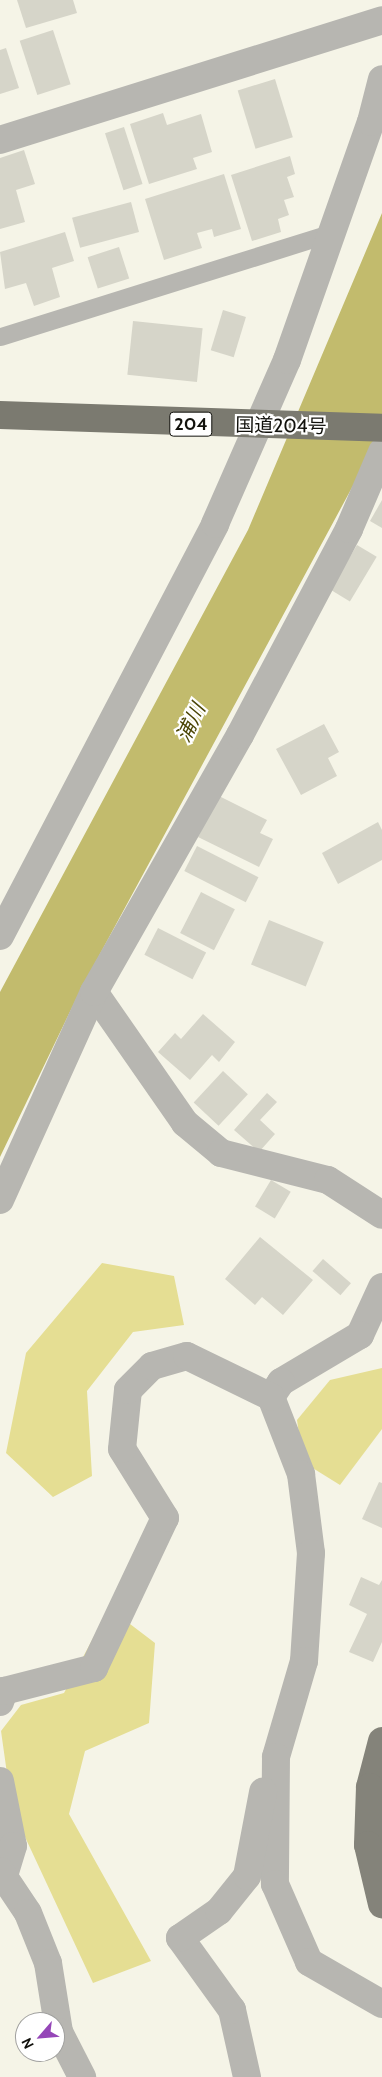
<!DOCTYPE html>
<meta charset="utf-8">
<style>
body{margin:0}
#map{position:relative;width:382px;height:2077px;overflow:hidden;background:#f5f4e7;font-family:Cabin,"Noto Sans JP",sans-serif}
div>[style]{position:absolute}
[style*='--x']{left:calc(var(--x)*1px);top:calc(var(--y)*1px);width:calc(var(--w)*1px);rotate:calc(var(--a)*1deg)}
.green>*{inset:0;background:#e5de93}
.water>*{inset:0;background:#c2bb6d}
.building>*{inset:0;background:#d6d5c9;transform-origin:0 0}
.service>*{height:18px;margin:-9px;padding:0 9px;transform-origin:9px;border-radius:9px;background:#b7b6b1}
.minor>*{height:28px;margin:-14px;padding:0 14px;transform-origin:14px;border-radius:14px;background:#b7b6b1}
.primary>*{height:28px;margin:-14px;padding:0 14px;transform-origin:14px;border-radius:14px;background:#84837a}
.trunk-bridge>*{height:28px;margin:-14px;padding:0 14px;transform-origin:14px;border-radius:14px;background:#7b7a70}
span{translate:-50% -50%;white-space:nowrap;text-align:center;line-height:1.15;-webkit-text-stroke:4.5px #fff;paint-order:stroke}
.shield-label span{padding:1px 4px;background:#fff;border:1px solid;border-radius:4px;-webkit-text-stroke-width:0}
.shield-label{font-size:18px;color:#11110c;font-weight:700}
.street-label{font-size:19px;color:#11110c}
.water-label{font-size:20px;color:#4b4505;font-style:italic}
.north{position:absolute;left:15px;top:2012px;width:50px;height:50px;box-sizing:border-box;background:#fff;border:1px solid #a0a09e;border-radius:50%;rotate:243deg;font-size:14px;font-weight:700;line-height:20px;text-align:center;color:#11110c}
.north::after{content:'';display:block;margin:auto;width:18px;height:22px;background:#9547b8;clip-path:polygon(50% 0,100% 100%,50% 72%,0 100%)}
</style>
<div id="map">
<div class="green">
<div style="clip-path:polygon(102px 1263px,174px 1276px,184px 1325px,133px 1332px,87px 1391px,92px 1476px,53px 1497px,6px 1453px,26px 1353px)"></div>
<div style="clip-path:polygon(382px 1368px,382px 1429px,340px 1485px,303px 1462px,297px 1420px,330px 1380px)"></div>
<div style="clip-path:polygon(109px 1608px,155px 1643px,149px 1723px,85px 1751px,69px 1814px,151px 1961px,93px 1983px,12px 1809px,1px 1731px,21px 1705px,64px 1693px)"></div>
</div>
<div class="water">
<div style="clip-path:polygon(382px 213px,382px 432px,80px 991px,0 1157px,0 992px,248px 530px)"></div>
</div>
<div class="building">
<div style="clip-path:polygon(17px 0,73px 0,77px 13px,26px 28px)"></div>
<div style="left:53px;top:30px;width:57px;height:35px;rotate:72deg"></div>
<div style="clip-path:polygon(6px 48px,19px 88px,0 94px,0 50px)"></div>
<div style="left:275px;top:79px;width:61px;height:39px;rotate:73deg"></div>
<div style="clip-path:polygon(163px 113px,167px 125px,201px 114px,212px 152px,193px 158px,197px 169px,149px 184px,130px 124px)"></div>
<div style="left:124px;top:127px;width:60px;height:20px;rotate:72deg"></div>
<div style="clip-path:polygon(24px 150px,35px 184px,16px 190px,25px 222px,0 229px,0 158px)"></div>
<div style="clip-path:polygon(290px 156px,295px 174px,287px 177px,294px 197px,284px 200px,289px 215px,278px 219px,281px 232px,252px 241px,231px 175px)"></div>
<div style="clip-path:polygon(224px 174px,241px 229px,214px 237px,212px 229px,197px 233px,202px 248px,164px 260px,145px 199px)"></div>
<div style="left:131px;top:202px;width:31px;height:61px;rotate:75deg"></div>
<div style="clip-path:polygon(65px 232px,74px 261px,52px 268px,60px 297px,34px 306px,26px 283px,5px 289px,0 252px)"></div>
<div style="left:119px;top:247px;width:33px;height:33px;rotate:72deg"></div>
<div style="left:223px;top:310px;width:24px;height:42px;rotate:17deg"></div>
<div style="left:133px;top:321px;width:70px;height:54px;rotate:6deg"></div>
<div style="clip-path:polygon(382px 500px,382px 528px,370px 521px)"></div>
<div style="left:357px;top:545px;width:23px;height:52px;rotate:31deg"></div>
<div style="clip-path:polygon(324px 724px,339px 752px,328px 758px,337px 776px,301px 795px,276px 749px)"></div>
<div style="clip-path:polygon(219px 796px,267px 820px,260px 833px,273px 839px,259px 867px,198px 837px)"></div>
<div style="clip-path:polygon(378px 822px,382px 830px,382px 860px,338px 884px,322px 853px)"></div>
<div style="left:197px;top:846px;width:69px;height:28px;rotate:27deg"></div>
<div style="left:201px;top:892px;width:38px;height:46px;rotate:27deg"></div>
<div style="left:269px;top:920px;width:59px;height:48px;rotate:22deg"></div>
<div style="left:158px;top:928px;width:54px;height:30px;rotate:27deg"></div>
<div style="clip-path:polygon(203px 1014px,235px 1042px,219px 1062px,212px 1055px,190px 1080px,158px 1052px,175px 1033px,181px 1039px)"></div>
<div style="left:223px;top:1071px;width:34px;height:43px;rotate:43deg"></div>
<div style="clip-path:polygon(267px 1093px,277px 1102px,260px 1120px,275px 1134px,259px 1152px,234px 1130px)"></div>
<div style="left:271px;top:1180px;width:23px;height:31px;rotate:31deg"></div>
<div style="clip-path:polygon(260px 1237px,313px 1280px,283px 1315px,262px 1297px,255px 1305px,225px 1279px)"></div>
<div style="left:323px;top:1259px;width:37px;height:16px;rotate:41deg"></div>
<div style="clip-path:polygon(379px 1482px,382px 1483px,382px 1528px,362px 1519px)"></div>
<div style="clip-path:polygon(361px 1577px,379px 1585px,382px 1580px,382px 1642px,373px 1662px,349px 1652px,367px 1614px,349px 1605px)"></div>
</div>
<div class="service">
<div style="--x:1;--y:337;--w:347;--a:-17.4"></div>
</div>
<div class="minor">
<div style="--x:0;--y:140;--w:400;--a:-17.4"></div>
<div style="--x:0;--y:936;--w:465;--a:-62.4"></div>
<div style="--x:215;--y:524;--w:179;--a:-66.3"></div>
<div style="--x:287;--y:360;--w:252;--a:-70.6"></div>
<div style="--x:371;--y:122;--w:44;--a:-75.7"></div>
<div style="--x:94;--y:992;--w:160;--a:55.2"></div>
<div style="--x:185;--y:1123;--w:47;--a:39.8"></div>
<div style="--x:221;--y:1153;--w:110;--a:14.2"></div>
<div style="--x:328;--y:1180;--w:64;--a:32.9"></div>
<div style="--x:0;--y:1200;--w:228;--a:-65.7"></div>
<div style="--x:94;--y:992;--w:296;--a:-60.4"></div>
<div style="--x:240;--y:735;--w:233;--a:-62.1"></div>
<div style="--x:349;--y:529;--w:84;--a:-66.8"></div>
<div style="--x:382;--y:1287;--w:53;--a:114.6"></div>
<div style="--x:360;--y:1335;--w:92;--a:149.3"></div>
<div style="--x:281;--y:1382;--w:18;--a:124"></div>
<div style="--x:271;--y:1397;--w:83;--a:68.7"></div>
<div style="--x:301;--y:1474;--w:80;--a:82.8"></div>
<div style="--x:311;--y:1553;--w:108;--a:93.7"></div>
<div style="--x:304;--y:1661;--w:100;--a:106.3"></div>
<div style="--x:276;--y:1757;--w:127;--a:90.5"></div>
<div style="--x:275;--y:1884;--w:85;--a:66.4"></div>
<div style="--x:309;--y:1962;--w:84;--a:29.9"></div>
<div style="--x:0;--y:1702;--w:12;--a:-70"></div>
<div style="--x:4;--y:1691;--w:93;--a:-14.3"></div>
<div style="--x:94;--y:1668;--w:166;--a:-64.7"></div>
<div style="--x:165;--y:1518;--w:81;--a:-121.9"></div>
<div style="--x:122;--y:1449;--w:59;--a:-84.2"></div>
<div style="--x:128;--y:1390;--w:34;--a:-45"></div>
<div style="--x:152;--y:1366;--w:36;--a:-16"></div>
<div style="--x:187;--y:1356;--w:93;--a:26"></div>
<div style="--x:0;--y:1781;--w:66;--a:78.7"></div>
<div style="--x:13;--y:1846;--w:31;--a:107"></div>
<div style="--x:0;--y:1871;--w:50;--a:56.3"></div>
<div style="--x:28;--y:1913;--w:54;--a:68.2"></div>
<div style="--x:48;--y:1963;--w:70;--a:80.9"></div>
<div style="--x:59;--y:2032;--w:51;--a:62.9"></div>
<div style="--x:247;--y:2077;--w:69;--a:-102.6"></div>
<div style="--x:232;--y:2010;--w:89;--a:-125.8"></div>
<div style="--x:180;--y:1938;--w:47;--a:-34.7"></div>
<div style="--x:219;--y:1911;--w:45;--a:-51.3"></div>
<div style="--x:247;--y:1876;--w:86;--a:-79.2"></div>
</div>
<div class="primary">
<div style="--x:382;--y:1741;--w:48;--a:104.6"></div>
<div style="--x:370;--y:1787;--w:58;--a:92"></div>
<div style="--x:368;--y:1845;--w:61;--a:76.7"></div>
</div>
<div class="trunk-bridge">
<div style="--x:0;--y:415;--w:382;--a:1.9"></div>
</div>
<div class="shield-label">
<span style="left:191px;top:424px">204</span>
</div>
<div class="street-label">
<span style="left:281px;top:426px;rotate:1deg">国道204号</span>
</div>
<div class="water-label">
<span style="left:191px;top:723px;rotate:-64deg">浦川</span>
</div>
<div class="north">N</div>
</div>
